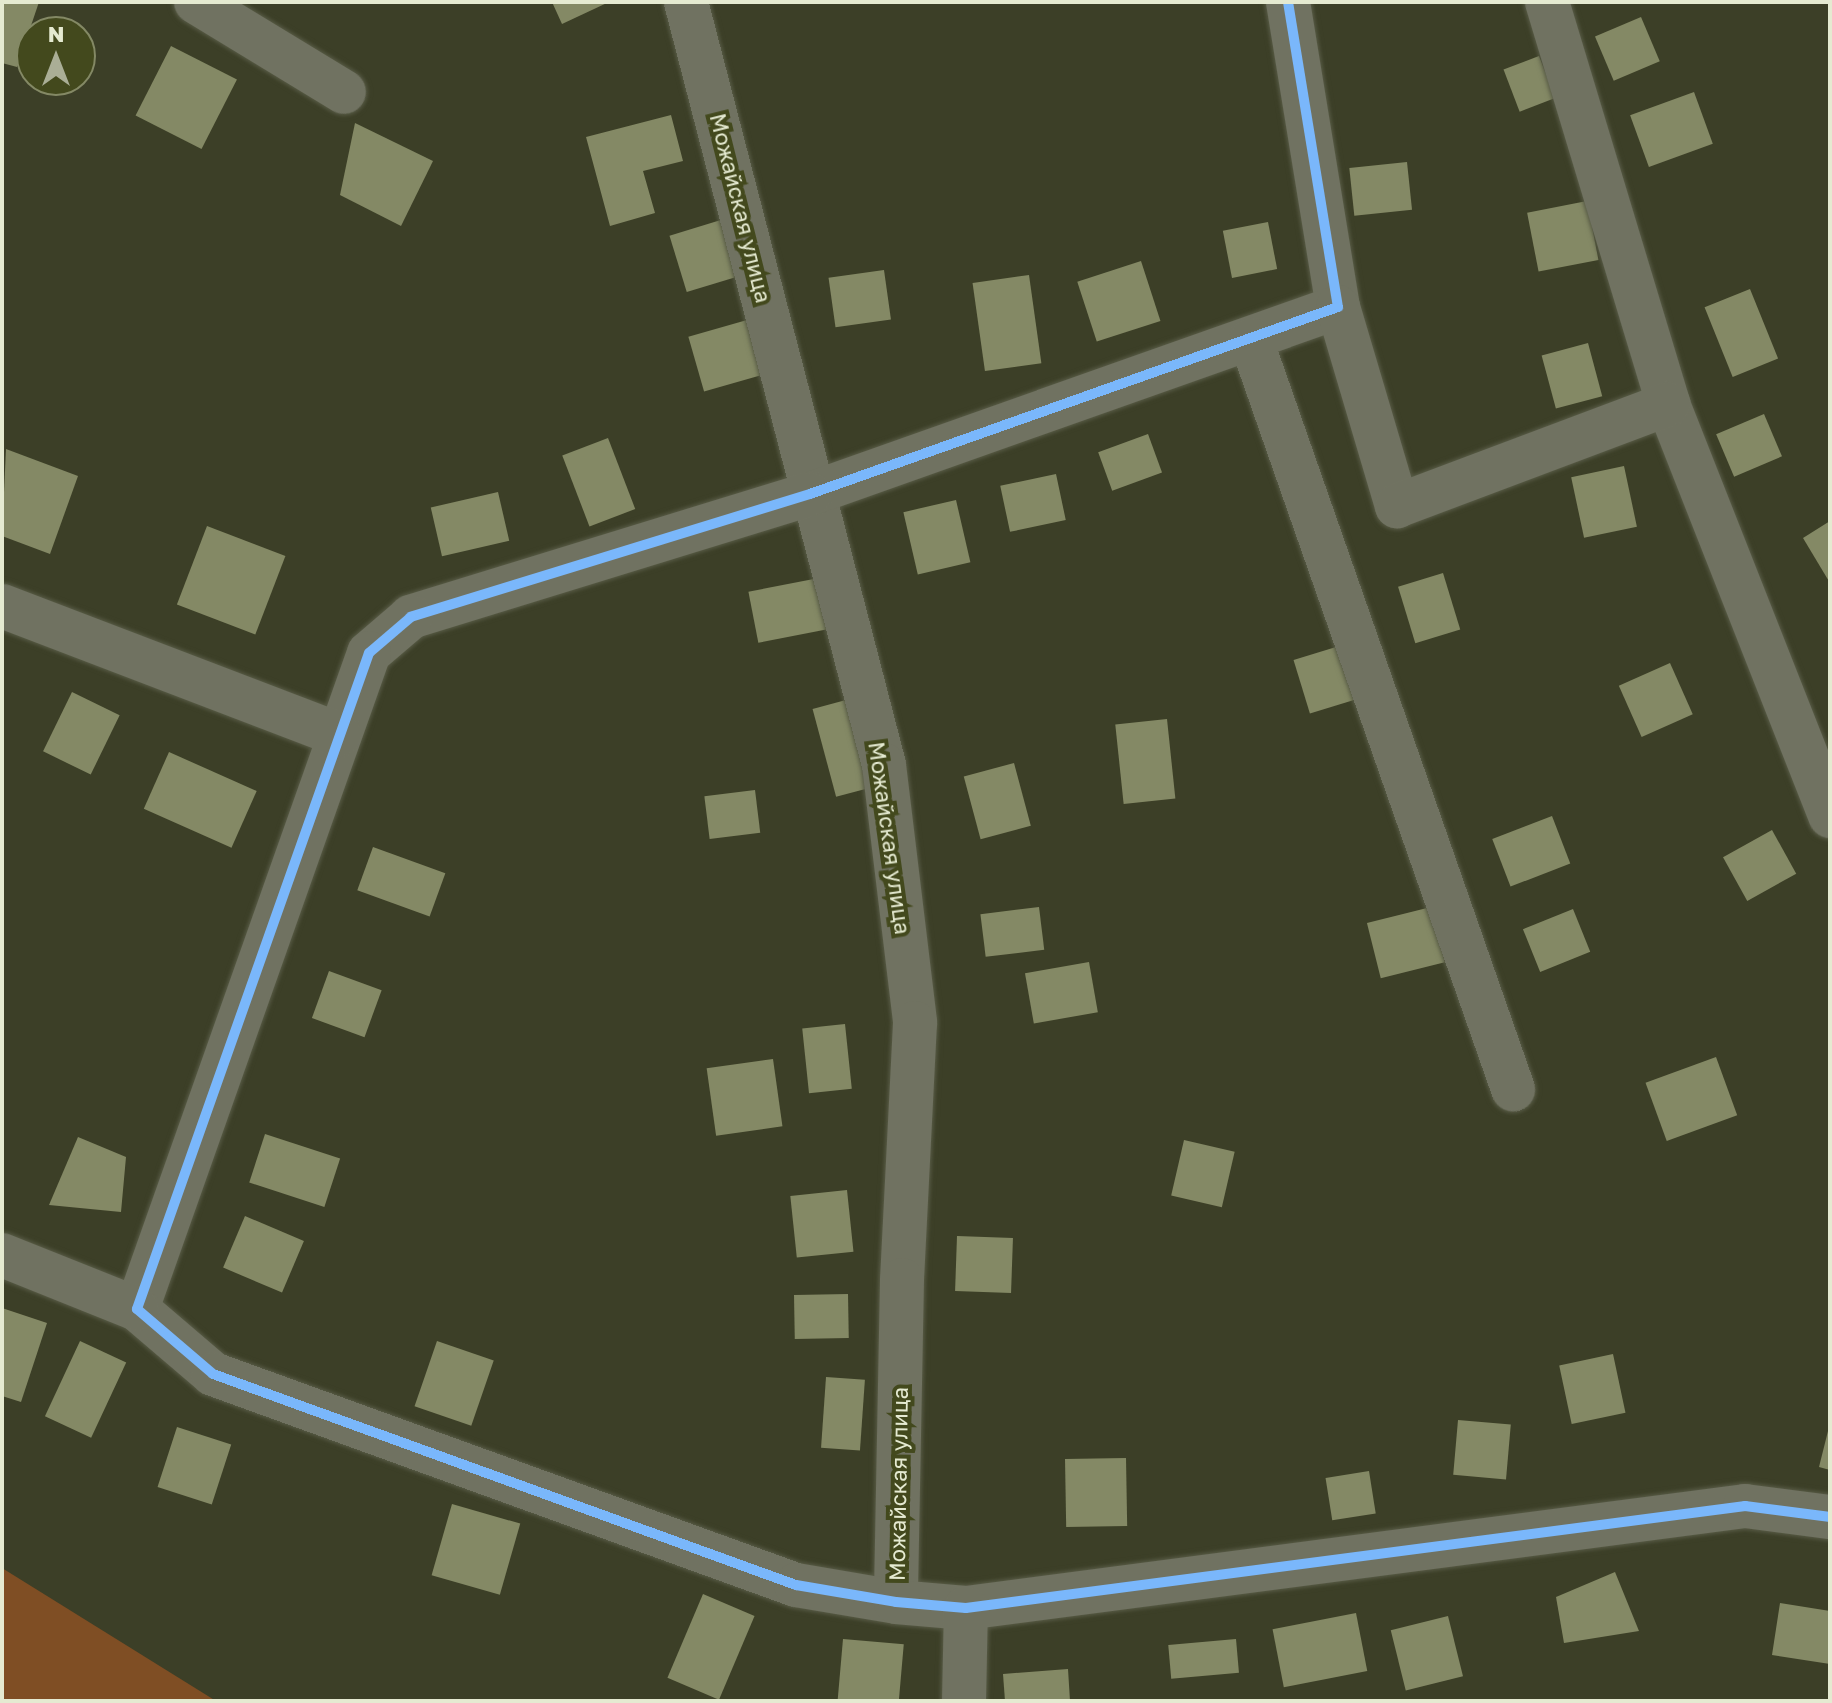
<!DOCTYPE html>
<meta charset="utf-8">
<style>
body{margin:0}
#map{position:relative;width:1832px;height:1703px;overflow:hidden;background:#3c3f27;font-family:"Golos Text",sans-serif}
div>[style]{position:absolute}
[style*='--x']{left:calc(var(--x)*1px);top:calc(var(--y)*1px);width:calc(var(--w)*1px);rotate:calc(var(--a)*1deg)}
.green>*{inset:0;background:#7f4e24}
.building>*{inset:0;background:#848965;transform-origin:0 0}
.roads{filter:drop-shadow(0 0 2px #585b46) drop-shadow(0 0 2px #585b46)}
.minor>*{height:44px;margin:-22px;padding:0 22px;transform-origin:22px;border-radius:22px;background:#707261}
.cycleway>*{height:10px;margin:-5px;padding:0 5px;transform-origin:5px;border-radius:5px;background:#7ab7fb}
span{translate:-50% -50%;white-space:nowrap;text-align:center;line-height:1.15;-webkit-text-stroke:8px #43491d;paint-order:stroke}
.street-label{font-size:22px;color:#e5ead1}
.frame{position:absolute;inset:0;border:4px solid #e5ead1;pointer-events:none}
.north{position:absolute;left:16px;top:16px;width:80px;height:80px;box-sizing:border-box;background:#43491d;border:2px solid #848965;border-radius:50%;rotate:0deg;font-size:22px;font-weight:700;line-height:32px;text-align:center;color:#e5ead1}
.north::after{content:'';display:block;margin:auto;width:28px;height:36px;background:#aaae96;clip-path:polygon(50% 0,100% 100%,50% 72%,0 100%)}
</style>
<div id="map">
<div class="green">
<div style="clip-path:polygon(2px 1568px,216px 1701px,2px 1701px)"></div>
</div>
<div class="building">
<div style="clip-path:polygon(2px 2px,39px 2px,17px 67px,2px 63px)"></div>
<div style="clip-path:polygon(552px 2px,609px 2px,562px 24px)"></div>
<div style="left:1641px;top:17px;width:48px;height:50px;rotate:67deg"></div>
<div style="left:171px;top:46px;width:74px;height:78px;rotate:27deg"></div>
<div style="left:1539px;top:56px;width:45px;height:38px;rotate:69deg"></div>
<div style="left:1694px;top:92px;width:55px;height:68px;rotate:70deg"></div>
<div style="clip-path:polygon(671px 115px,683px 161px,643px 171px,655px 213px,610px 226px,586px 137px)"></div>
<div style="clip-path:polygon(355px 123px,433px 161px,401px 226px,340px 195px)"></div>
<div style="left:1407px;top:162px;width:48px;height:58px;rotate:84deg"></div>
<div style="left:1587px;top:201px;width:60px;height:61px;rotate:79deg"></div>
<div style="left:724px;top:219px;width:59px;height:57px;rotate:73deg"></div>
<div style="left:1268px;top:222px;width:48px;height:46px;rotate:79deg"></div>
<div style="left:1141px;top:261px;width:63px;height:67px;rotate:72deg"></div>
<div style="left:884px;top:270px;width:50px;height:56px;rotate:82deg"></div>
<div style="left:1029px;top:275px;width:89px;height:57px;rotate:82deg"></div>
<div style="left:1750px;top:289px;width:75px;height:49px;rotate:68deg"></div>
<div style="left:747px;top:320px;width:57px;height:61px;rotate:74deg"></div>
<div style="left:1588px;top:343px;width:55px;height:48px;rotate:75deg"></div>
<div style="left:1764px;top:414px;width:46px;height:52px;rotate:67deg"></div>
<div style="left:1148px;top:434px;width:41px;height:53px;rotate:70deg"></div>
<div style="left:608px;top:438px;width:76px;height:49px;rotate:69deg"></div>
<div style="clip-path:polygon(6px 449px,78px 476px,50px 554px,2px 536px)"></div>
<div style="left:1624px;top:466px;width:62px;height:54px;rotate:78deg"></div>
<div style="left:1056px;top:474px;width:47px;height:57px;rotate:78deg"></div>
<div style="left:498px;top:492px;width:50px;height:69px;rotate:77deg"></div>
<div style="left:956px;top:500px;width:64px;height:54px;rotate:77deg"></div>
<div style="clip-path:polygon(1830px 521px,1830px 583px,1803px 538px)"></div>
<div style="left:207px;top:526px;width:84px;height:84px;rotate:21deg"></div>
<div style="left:1443px;top:573px;width:59px;height:47px;rotate:73deg"></div>
<div style="left:824px;top:577px;width:52px;height:77px;rotate:79deg"></div>
<div style="left:1349px;top:643px;width:56px;height:58px;rotate:73deg"></div>
<div style="left:1670px;top:663px;width:56px;height:56px;rotate:66deg"></div>
<div style="left:72px;top:692px;width:53px;height:66px;rotate:26deg"></div>
<div style="left:857px;top:697px;width:91px;height:46px;rotate:75deg"></div>
<div style="left:1167px;top:719px;width:80px;height:52px;rotate:84deg"></div>
<div style="left:169px;top:752px;width:96px;height:62px;rotate:24deg"></div>
<div style="left:1014px;top:763px;width:65px;height:52px;rotate:75deg"></div>
<div style="left:755px;top:790px;width:43px;height:51px;rotate:83deg"></div>
<div style="left:1552px;top:816px;width:51px;height:64px;rotate:69deg"></div>
<div style="left:1772px;top:830px;width:50px;height:56px;rotate:61deg"></div>
<div style="left:373px;top:847px;width:77px;height:46px;rotate:20deg"></div>
<div style="left:1039px;top:907px;width:43px;height:59px;rotate:83deg"></div>
<div style="left:1431px;top:907px;width:57px;height:66px;rotate:76deg"></div>
<div style="left:1573px;top:909px;width:46px;height:54px;rotate:68deg"></div>
<div style="left:1089px;top:962px;width:51px;height:65px;rotate:80deg"></div>
<div style="left:329px;top:971px;width:56px;height:50px;rotate:20deg"></div>
<div style="left:845px;top:1024px;width:65px;height:43px;rotate:84deg"></div>
<div style="left:1716px;top:1057px;width:62px;height:75px;rotate:70deg"></div>
<div style="left:773px;top:1059px;width:68px;height:67px;rotate:82deg"></div>
<div style="left:265px;top:1134px;width:79px;height:51px;rotate:18deg"></div>
<div style="clip-path:polygon(78px 1137px,126px 1157px,121px 1212px,49px 1205px)"></div>
<div style="left:1184px;top:1140px;width:52px;height:57px;rotate:13deg"></div>
<div style="left:847px;top:1190px;width:62px;height:57px;rotate:84deg"></div>
<div style="left:245px;top:1216px;width:64px;height:56px;rotate:23deg"></div>
<div style="left:957px;top:1236px;width:56px;height:55px;rotate:2deg"></div>
<div style="left:848px;top:1294px;width:44px;height:54px;rotate:89deg"></div>
<div style="clip-path:polygon(2px 1308px,47px 1323px,21px 1402px,2px 1396px)"></div>
<div style="left:80px;top:1341px;width:51px;height:83px;rotate:25deg"></div>
<div style="left:437px;top:1341px;width:60px;height:69px;rotate:19deg"></div>
<div style="left:1613px;top:1354px;width:60px;height:55px;rotate:78deg"></div>
<div style="left:826px;top:1377px;width:39px;height:71px;rotate:4deg"></div>
<div style="left:1458px;top:1420px;width:53px;height:55px;rotate:5deg"></div>
<div style="clip-path:polygon(1830px 1423px,1830px 1470px,1819px 1467px)"></div>
<div style="left:177px;top:1427px;width:57px;height:63px;rotate:18deg"></div>
<div style="left:1126px;top:1458px;width:68px;height:61px;rotate:89deg"></div>
<div style="left:1369px;top:1471px;width:43px;height:44px;rotate:81deg"></div>
<div style="left:452px;top:1504px;width:71px;height:74px;rotate:16deg"></div>
<div style="clip-path:polygon(1615px 1572px,1639px 1631px,1564px 1643px,1556px 1597px)"></div>
<div style="left:703px;top:1594px;width:56px;height:91px;rotate:23deg"></div>
<div style="clip-path:polygon(1780px 1603px,1830px 1611px,1830px 1664px,1772px 1655px)"></div>
<div style="left:1356px;top:1613px;width:59px;height:85px;rotate:79deg"></div>
<div style="left:1448px;top:1616px;width:62px;height:59px;rotate:76deg"></div>
<div style="left:843px;top:1639px;width:61px;height:62px;rotate:5deg"></div>
<div style="left:1236px;top:1639px;width:34px;height:68px;rotate:85deg"></div>
<div style="clip-path:polygon(1068px 1669px,1070px 1701px,1005px 1701px,1003px 1674px)"></div>
</div>
<div class="roads">
<div class="minor">
<div style="--x:196;--y:2;--w:173;--a:31.3"></div>
<div style="--x:686;--y:2;--w:788;--a:75.45"></div>
<div style="--x:884;--y:765;--w:260;--a:83.1"></div>
<div style="--x:915;--y:1023;--w:257;--a:92.9"></div>
<div style="--x:902;--y:1280;--w:322;--a:91.1"></div>
<div style="--x:1288;--y:2;--w:309;--a:80.7"></div>
<div style="--x:1338;--y:307;--w:560;--a:160.5"></div>
<div style="--x:810;--y:494;--w:418;--a:162.9"></div>
<div style="--x:411;--y:617;--w:55;--a:139.4"></div>
<div style="--x:369;--y:653;--w:696;--a:109.48"></div>
<div style="--x:137;--y:1309;--w:100;--a:40.5"></div>
<div style="--x:213;--y:1374;--w:620;--a:19.9"></div>
<div style="--x:796;--y:1585;--w:101;--a:9.6"></div>
<div style="--x:896;--y:1602;--w:70;--a:4.9"></div>
<div style="--x:966;--y:1608;--w:786;--a:-7.46"></div>
<div style="--x:1745;--y:1506;--w:86;--a:7.4"></div>
<div style="--x:1547;--y:2;--w:420;--a:73.2"></div>
<div style="--x:1668;--y:404;--w:443;--a:68.5"></div>
<div style="--x:1338;--y:307;--w:208;--a:73.5"></div>
<div style="--x:1397;--y:506;--w:290;--a:-20.6"></div>
<div style="--x:1251;--y:340;--w:794;--a:70.72"></div>
<div style="--x:2;--y:606;--w:361;--a:20.9"></div>
<div style="--x:2;--y:1255;--w:145;--a:21.8"></div>
<div style="--x:964;--y:1701;--w:93;--a:-88.8"></div>
</div>
</div>
<div class="cycleway">
<div style="--x:1288;--y:2;--w:309;--a:80.7"></div>
<div style="--x:1338;--y:307;--w:560;--a:160.5"></div>
<div style="--x:810;--y:494;--w:418;--a:162.9"></div>
<div style="--x:411;--y:617;--w:55;--a:139.4"></div>
<div style="--x:369;--y:653;--w:696;--a:109.48"></div>
<div style="--x:137;--y:1309;--w:100;--a:40.5"></div>
<div style="--x:213;--y:1374;--w:620;--a:19.9"></div>
<div style="--x:796;--y:1585;--w:101;--a:9.6"></div>
<div style="--x:896;--y:1602;--w:70;--a:4.9"></div>
<div style="--x:966;--y:1608;--w:786;--a:-7.46"></div>
<div style="--x:1745;--y:1506;--w:86;--a:7.4"></div>
</div>
<div class="street-label">
<span style="left:741px;top:208px;rotate:76deg">Можайская улица</span>
<span style="left:890px;top:838px;rotate:82deg">Можайская улица</span>
<span style="left:898px;top:1484px;rotate:-89deg">Можайская улица</span>
</div>
<div class="frame"></div>
<div class="north">N</div>
</div>
